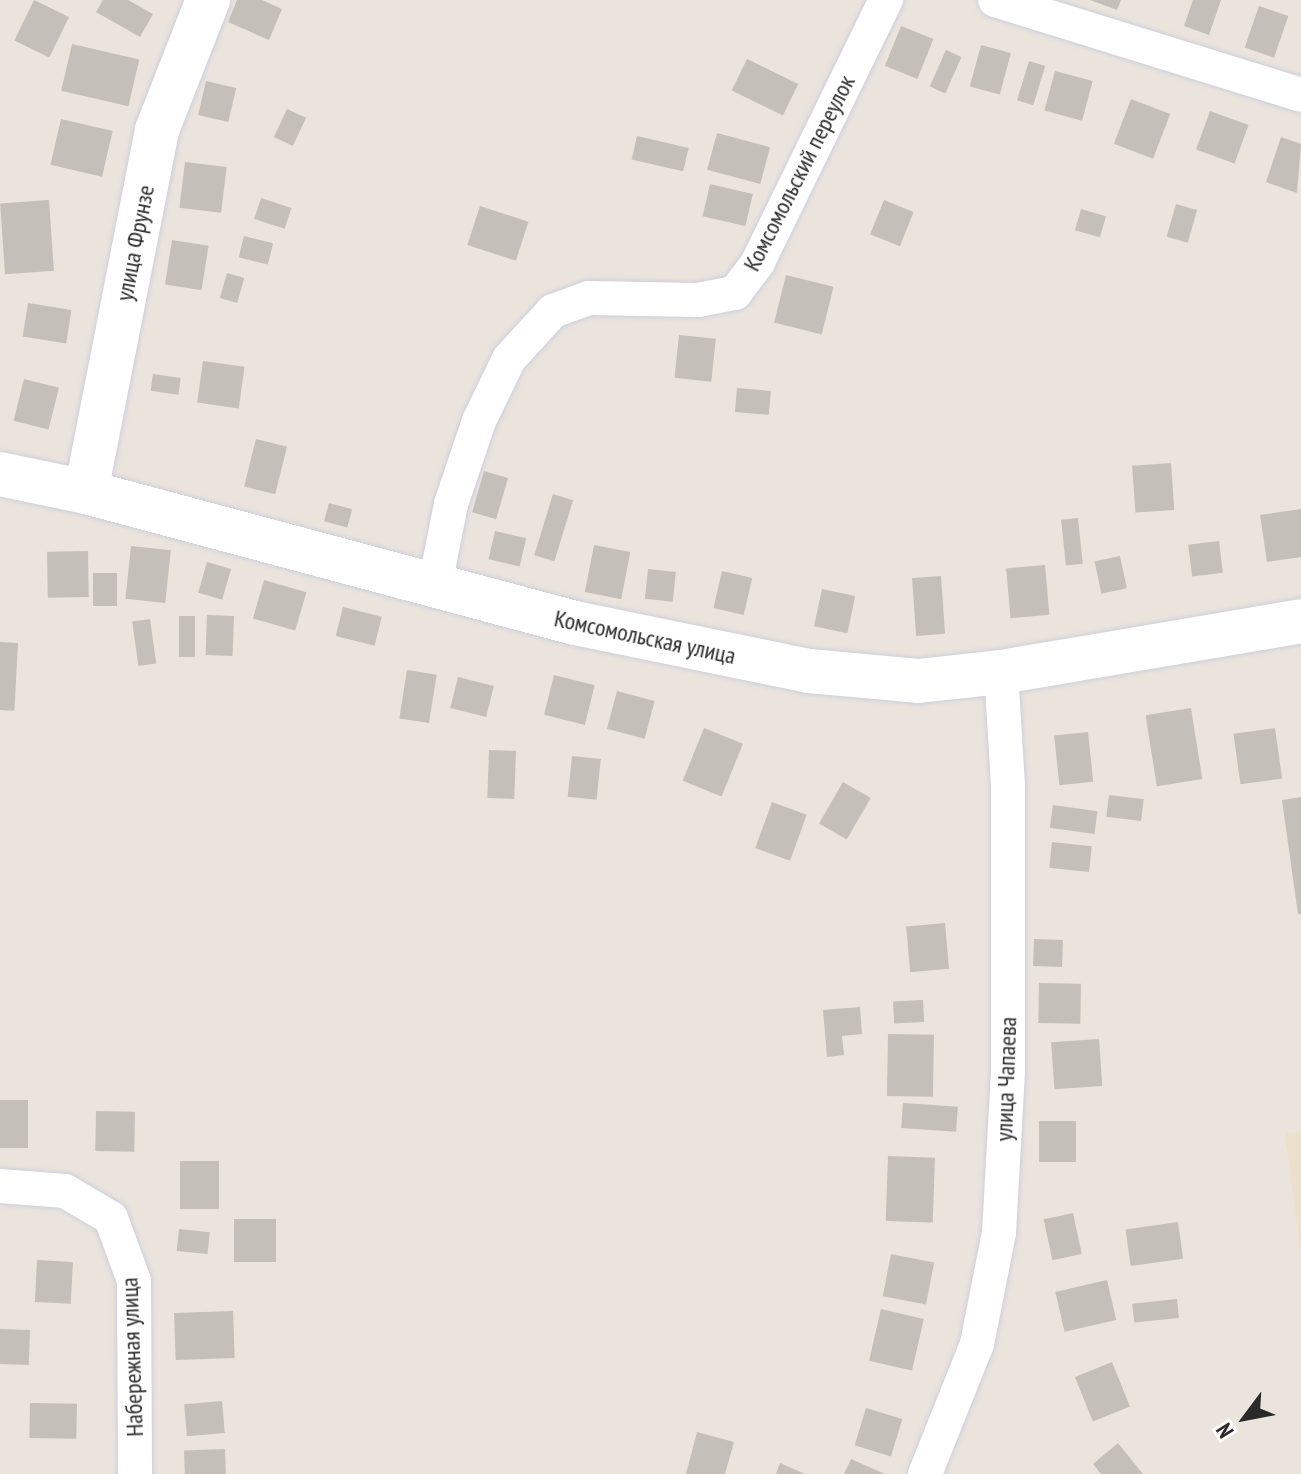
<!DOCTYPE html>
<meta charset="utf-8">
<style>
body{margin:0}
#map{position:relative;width:1301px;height:1474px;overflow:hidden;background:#ebe4dd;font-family:"PT Sans Narrow",sans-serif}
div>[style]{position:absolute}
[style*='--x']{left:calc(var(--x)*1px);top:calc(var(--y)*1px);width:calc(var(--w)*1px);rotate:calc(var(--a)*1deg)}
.education>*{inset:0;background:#ece0cd}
.building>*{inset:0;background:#c4bfb8;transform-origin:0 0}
.roads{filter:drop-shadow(0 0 2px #cbcfdb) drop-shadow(0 0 2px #cbcfdb)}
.minor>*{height:34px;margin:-17px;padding:0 17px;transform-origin:17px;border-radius:17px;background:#fff}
.tertiary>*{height:44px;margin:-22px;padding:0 22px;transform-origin:22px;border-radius:22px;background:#fff}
span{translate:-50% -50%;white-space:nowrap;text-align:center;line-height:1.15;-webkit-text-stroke:6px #fff;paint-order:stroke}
.street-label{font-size:24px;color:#2a2a2a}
.north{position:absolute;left:1205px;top:1378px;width:80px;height:80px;-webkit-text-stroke:6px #fff;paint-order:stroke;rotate:238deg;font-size:22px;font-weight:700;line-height:32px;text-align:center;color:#2a2a2a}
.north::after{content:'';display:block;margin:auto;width:28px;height:36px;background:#2a2a2a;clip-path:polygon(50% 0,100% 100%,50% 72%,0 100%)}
</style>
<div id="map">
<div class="education">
<div style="clip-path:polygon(1301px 1132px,1301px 1255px,1285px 1133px)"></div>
</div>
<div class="building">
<div style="left:34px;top:0;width:39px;height:45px;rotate:26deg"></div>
<div style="clip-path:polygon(103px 0,128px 0,153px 14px,140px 37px,96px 12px)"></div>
<div style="clip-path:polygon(237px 0,262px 0,282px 9px,269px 40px,228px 22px)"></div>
<div style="clip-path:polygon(1090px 0,1121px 0,1117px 10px)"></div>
<div style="clip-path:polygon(1193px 0,1221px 0,1209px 35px,1184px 26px)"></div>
<div style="left:1259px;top:6px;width:31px;height:44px;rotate:19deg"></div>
<div style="left:901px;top:26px;width:35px;height:43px;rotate:22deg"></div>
<div style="left:72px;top:44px;width:69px;height:48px;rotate:13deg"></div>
<div style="left:981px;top:45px;width:31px;height:43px;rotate:15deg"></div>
<div style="left:946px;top:50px;width:17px;height:40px;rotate:24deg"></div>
<div style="left:747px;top:59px;width:57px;height:35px;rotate:26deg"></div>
<div style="left:1029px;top:61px;width:17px;height:41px;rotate:17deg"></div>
<div style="left:1055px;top:71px;width:39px;height:41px;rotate:15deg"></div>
<div style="left:206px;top:81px;width:31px;height:35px;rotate:13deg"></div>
<div style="left:1131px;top:99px;width:42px;height:48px;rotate:21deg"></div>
<div style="left:287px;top:109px;width:21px;height:31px;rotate:25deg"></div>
<div style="left:1210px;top:111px;width:41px;height:41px;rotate:20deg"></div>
<div style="left:61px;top:119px;width:53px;height:47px;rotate:13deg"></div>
<div style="left:717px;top:133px;width:55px;height:38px;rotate:15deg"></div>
<div style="left:637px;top:136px;width:53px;height:24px;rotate:13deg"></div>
<div style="clip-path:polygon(1281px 137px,1301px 144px,1297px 193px,1266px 182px)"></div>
<div style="left:185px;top:162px;width:42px;height:46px;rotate:7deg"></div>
<div style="left:710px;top:184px;width:44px;height:33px;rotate:13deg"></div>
<div style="left:261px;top:198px;width:32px;height:22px;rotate:18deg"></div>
<div style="left:49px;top:200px;width:71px;height:49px;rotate:86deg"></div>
<div style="left:884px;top:200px;width:32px;height:37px;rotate:22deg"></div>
<div style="left:1176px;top:204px;width:22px;height:34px;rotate:16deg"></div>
<div style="left:480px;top:206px;width:51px;height:41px;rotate:18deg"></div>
<div style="left:1081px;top:209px;width:26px;height:22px;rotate:16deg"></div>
<div style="left:244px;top:236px;width:30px;height:22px;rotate:14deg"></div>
<div style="left:172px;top:240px;width:37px;height:45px;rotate:9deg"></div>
<div style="left:227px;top:273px;width:18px;height:26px;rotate:16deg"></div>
<div style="left:786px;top:275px;width:49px;height:49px;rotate:14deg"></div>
<div style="left:28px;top:303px;width:44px;height:34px;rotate:9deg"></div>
<div style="left:679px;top:335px;width:37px;height:43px;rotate:6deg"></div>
<div style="left:203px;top:361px;width:42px;height:42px;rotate:8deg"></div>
<div style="left:153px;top:374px;width:28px;height:17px;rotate:8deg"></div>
<div style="left:24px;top:379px;width:36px;height:43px;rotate:14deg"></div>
<div style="left:737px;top:388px;width:34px;height:24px;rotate:5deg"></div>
<div style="left:256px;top:439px;width:32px;height:49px;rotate:14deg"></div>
<div style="left:1171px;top:463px;width:47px;height:39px;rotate:86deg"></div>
<div style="left:484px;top:471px;width:25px;height:43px;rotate:16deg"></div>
<div style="left:553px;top:494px;width:21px;height:64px;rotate:17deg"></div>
<div style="left:329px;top:503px;width:24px;height:19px;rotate:15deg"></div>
<div style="clip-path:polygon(1301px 509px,1301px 557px,1267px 562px,1260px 515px)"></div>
<div style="left:1078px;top:518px;width:46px;height:17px;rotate:84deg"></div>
<div style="left:495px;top:531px;width:32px;height:29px;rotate:13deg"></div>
<div style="left:1219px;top:541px;width:32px;height:31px;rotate:83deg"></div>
<div style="left:594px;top:545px;width:37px;height:48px;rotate:11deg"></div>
<div style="left:131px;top:546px;width:40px;height:53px;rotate:6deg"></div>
<div style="left:88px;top:551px;width:46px;height:41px;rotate:89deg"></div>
<div style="left:1120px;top:556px;width:33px;height:26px;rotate:78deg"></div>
<div style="left:207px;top:562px;width:25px;height:32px;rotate:16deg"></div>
<div style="left:1045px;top:565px;width:50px;height:39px;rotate:85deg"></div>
<div style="left:648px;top:569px;width:28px;height:30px;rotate:6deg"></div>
<div style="left:722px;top:571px;width:31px;height:38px;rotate:13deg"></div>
<div style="left:93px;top:573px;width:24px;height:33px"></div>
<div style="left:941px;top:576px;width:58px;height:29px;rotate:86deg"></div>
<div style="left:264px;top:580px;width:44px;height:40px;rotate:16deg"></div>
<div style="left:822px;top:589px;width:34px;height:38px;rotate:12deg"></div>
<div style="left:343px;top:607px;width:40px;height:30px;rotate:14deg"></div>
<div style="left:207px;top:615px;width:27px;height:40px;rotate:2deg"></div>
<div style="left:179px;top:616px;width:16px;height:41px"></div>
<div style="left:150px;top:619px;width:45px;height:18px;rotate:82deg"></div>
<div style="left:0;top:642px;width:18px;height:68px;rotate:3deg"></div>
<div style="left:407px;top:670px;width:30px;height:49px;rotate:9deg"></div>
<div style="left:554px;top:675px;width:42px;height:41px;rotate:14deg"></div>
<div style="left:458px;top:677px;width:37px;height:32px;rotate:14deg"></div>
<div style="left:617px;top:691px;width:39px;height:39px;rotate:15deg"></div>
<div style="left:1191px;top:708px;width:72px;height:46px;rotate:81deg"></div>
<div style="left:704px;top:728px;width:42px;height:57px;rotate:22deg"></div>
<div style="left:1275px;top:728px;width:51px;height:42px;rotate:82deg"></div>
<div style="left:1088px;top:732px;width:50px;height:34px;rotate:84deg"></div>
<div style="left:489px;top:750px;width:27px;height:48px;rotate:2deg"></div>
<div style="left:572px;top:756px;width:29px;height:41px;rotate:6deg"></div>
<div style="left:843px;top:782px;width:32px;height:48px;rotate:30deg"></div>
<div style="left:1109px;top:795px;width:35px;height:22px;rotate:7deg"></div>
<div style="clip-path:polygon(1301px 797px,1301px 914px,1298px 914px,1282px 800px)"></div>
<div style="left:772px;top:802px;width:37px;height:49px;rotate:20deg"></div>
<div style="left:1053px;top:805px;width:45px;height:23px;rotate:8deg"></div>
<div style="left:1052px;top:842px;width:40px;height:26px;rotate:6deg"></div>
<div style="left:945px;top:923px;width:46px;height:39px;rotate:85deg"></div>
<div style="left:1034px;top:939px;width:29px;height:27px;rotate:2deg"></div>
<div style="left:1039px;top:983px;width:42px;height:40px;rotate:1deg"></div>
<div style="left:923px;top:1000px;width:22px;height:30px;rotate:87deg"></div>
<div style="clip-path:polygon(860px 1007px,862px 1034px,842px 1036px,844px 1055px,827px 1057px,823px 1010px)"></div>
<div style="left:888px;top:1034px;width:46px;height:62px;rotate:1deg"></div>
<div style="left:1099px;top:1039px;width:47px;height:48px;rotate:86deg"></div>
<div style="left:0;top:1100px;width:28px;height:48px"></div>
<div style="left:903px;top:1103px;width:55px;height:25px;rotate:4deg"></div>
<div style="left:96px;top:1111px;width:39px;height:40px;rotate:1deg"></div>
<div style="left:1039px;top:1121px;width:37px;height:41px"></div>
<div style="left:888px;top:1156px;width:47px;height:65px;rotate:2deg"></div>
<div style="left:180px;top:1161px;width:39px;height:48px"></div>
<div style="left:1073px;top:1213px;width:42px;height:30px;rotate:78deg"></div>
<div style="left:234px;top:1219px;width:42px;height:43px"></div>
<div style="left:1178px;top:1222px;width:37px;height:53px;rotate:82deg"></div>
<div style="left:179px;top:1229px;width:31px;height:22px;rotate:6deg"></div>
<div style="left:891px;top:1254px;width:44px;height:43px;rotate:11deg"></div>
<div style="left:37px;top:1260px;width:36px;height:42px;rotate:3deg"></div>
<div style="left:1107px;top:1280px;width:41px;height:53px;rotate:77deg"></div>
<div style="left:1177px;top:1299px;width:19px;height:45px;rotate:84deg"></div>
<div style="left:881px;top:1309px;width:44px;height:53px;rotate:13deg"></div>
<div style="left:233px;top:1311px;width:47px;height:59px;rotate:88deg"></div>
<div style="left:0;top:1329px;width:30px;height:35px;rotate:2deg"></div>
<div style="left:1112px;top:1362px;width:48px;height:40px;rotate:68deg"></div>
<div style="left:222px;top:1401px;width:32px;height:38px;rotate:85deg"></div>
<div style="left:30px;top:1403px;width:47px;height:35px;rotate:1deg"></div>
<div style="left:866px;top:1408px;width:38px;height:39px;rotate:17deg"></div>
<div style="clip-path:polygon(697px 1432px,734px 1442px,725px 1474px,686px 1474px)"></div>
<div style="clip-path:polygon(1118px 1443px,1143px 1474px,1101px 1474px,1093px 1464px)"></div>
<div style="left:225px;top:1449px;width:25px;height:41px;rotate:88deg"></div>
<div style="clip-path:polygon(851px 1459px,885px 1474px,844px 1474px)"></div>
<div style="clip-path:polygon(780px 1463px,805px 1474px,776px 1474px)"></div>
</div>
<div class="roads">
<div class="minor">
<div style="--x:995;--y:0;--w:320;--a:17.2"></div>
<div style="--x:435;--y:585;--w:83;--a:-78.8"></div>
<div style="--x:451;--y:504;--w:88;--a:-71.4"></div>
<div style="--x:479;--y:421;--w:69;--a:-64.2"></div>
<div style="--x:509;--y:359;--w:65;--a:-47.5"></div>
<div style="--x:553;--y:311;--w:38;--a:-20"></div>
<div style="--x:589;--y:298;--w:109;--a:1.1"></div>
<div style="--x:698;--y:300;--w:38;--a:-11"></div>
<div style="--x:735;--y:293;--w:39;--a:-53"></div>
<div style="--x:758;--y:262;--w:292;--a:-64"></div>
<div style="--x:0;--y:1186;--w:65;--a:4.4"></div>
<div style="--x:65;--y:1191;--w:53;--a:30.4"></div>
<div style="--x:111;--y:1218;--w:67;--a:69.9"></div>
<div style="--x:134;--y:1281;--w:193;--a:89.7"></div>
<div style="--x:925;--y:1474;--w:140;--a:-68.2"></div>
<div style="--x:977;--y:1344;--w:113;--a:-78.8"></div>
<div style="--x:999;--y:1233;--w:162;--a:-86.8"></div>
<div style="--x:1008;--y:1071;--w:286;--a:-90"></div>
<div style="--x:1008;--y:785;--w:113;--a:-93.5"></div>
</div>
<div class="tertiary">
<div style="--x:0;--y:474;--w:88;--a:11.8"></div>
<div style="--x:86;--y:492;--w:506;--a:15"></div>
<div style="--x:575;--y:623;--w:239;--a:11.6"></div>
<div style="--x:809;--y:671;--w:109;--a:5.2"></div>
<div style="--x:918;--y:681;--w:83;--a:-6.2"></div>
<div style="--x:1001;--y:672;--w:304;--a:-9.6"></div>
<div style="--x:86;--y:492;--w:369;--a:-78.9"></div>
<div style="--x:157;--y:130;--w:140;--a:-68.6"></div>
</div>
</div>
<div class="street-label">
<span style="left:799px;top:173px;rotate:-63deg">Комсомольский переулок</span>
<span style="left:135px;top:243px;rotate:-79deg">улица Фрунзе</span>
<span style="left:645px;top:637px;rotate:12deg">Комсомольская улица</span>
<span style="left:1006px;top:1079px;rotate:-88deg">улица Чапаева</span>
<span style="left:132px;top:1357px;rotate:-92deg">Набережная улица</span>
</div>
<div class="north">N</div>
</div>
